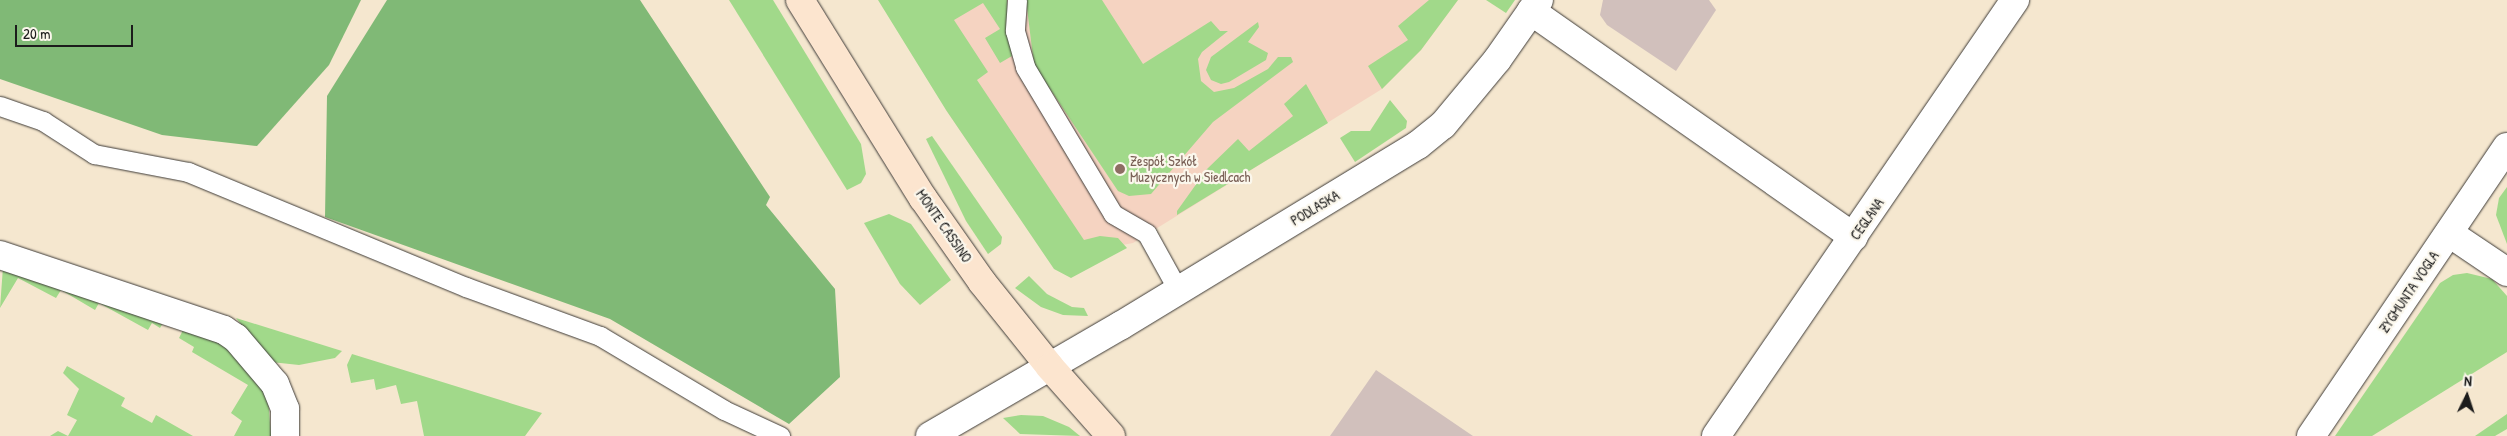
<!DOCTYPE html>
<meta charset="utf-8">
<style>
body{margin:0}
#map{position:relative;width:2507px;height:436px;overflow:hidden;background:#f5e7cf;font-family:"Patrick Hand",sans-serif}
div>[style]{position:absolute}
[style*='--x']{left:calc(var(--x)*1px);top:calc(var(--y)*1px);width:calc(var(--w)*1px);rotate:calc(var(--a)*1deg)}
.built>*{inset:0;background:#f5d3c1}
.industrial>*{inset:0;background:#d1c0bc}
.green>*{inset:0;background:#a1d98a}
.forest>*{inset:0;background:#80b976}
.roads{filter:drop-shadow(0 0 1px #3d3a37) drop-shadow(0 0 1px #3d3a37)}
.service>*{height:19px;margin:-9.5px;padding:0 9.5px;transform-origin:9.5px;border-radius:9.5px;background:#fff}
.minor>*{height:28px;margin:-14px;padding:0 14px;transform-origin:14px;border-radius:14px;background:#fff}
.secondary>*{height:28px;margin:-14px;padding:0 14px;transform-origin:14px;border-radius:14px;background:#fce5cf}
.dots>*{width:14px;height:14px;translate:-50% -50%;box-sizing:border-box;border:2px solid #fbf7ec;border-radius:50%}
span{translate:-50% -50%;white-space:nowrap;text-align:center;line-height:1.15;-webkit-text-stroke:4.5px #fbf7ec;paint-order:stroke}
.education-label{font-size:14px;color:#785e54}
.left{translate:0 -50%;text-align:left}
.street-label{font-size:14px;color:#1c1c1c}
.north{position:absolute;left:2442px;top:371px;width:50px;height:50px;-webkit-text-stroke:4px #fbf7ec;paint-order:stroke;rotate:4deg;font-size:14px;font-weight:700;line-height:20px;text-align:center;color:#1c1c1c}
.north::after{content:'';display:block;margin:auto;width:18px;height:22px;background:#1c1c1c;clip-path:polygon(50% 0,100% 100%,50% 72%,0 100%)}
.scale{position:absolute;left:15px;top:25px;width:118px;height:22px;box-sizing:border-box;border:2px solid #1c1c1c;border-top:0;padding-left:6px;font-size:15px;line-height:18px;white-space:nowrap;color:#1c1c1c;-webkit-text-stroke:4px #fbf7ec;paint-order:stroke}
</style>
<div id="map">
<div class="built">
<div style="clip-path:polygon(920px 0,1458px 0,1421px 50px,1382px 89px,1133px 243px,1048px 259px,946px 110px)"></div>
</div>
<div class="industrial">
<div style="clip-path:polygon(1603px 0,1709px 0,1716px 10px,1676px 71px,1607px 25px,1600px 15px)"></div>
<div style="clip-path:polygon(1376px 370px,1473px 436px,1330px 436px)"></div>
</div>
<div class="green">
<div style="clip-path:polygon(729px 0,773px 0,861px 144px,866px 174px,861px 183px,847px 190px)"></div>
<div style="clip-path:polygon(878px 0,1007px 0,1012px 56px,1000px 63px,985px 38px,1000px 29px,983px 3px,954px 20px,988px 72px,977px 80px,1084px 240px,1100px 236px,1118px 238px,1127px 248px,1071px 278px,1054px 269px,946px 110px)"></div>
<div style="clip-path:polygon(1026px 0,1102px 0,1143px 64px,1211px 21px,1220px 31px,1228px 31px,1202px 52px,1198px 59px,1201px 81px,1214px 92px,1234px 88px,1268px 69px,1278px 57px,1291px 57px,1293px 62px,1213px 122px,1151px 194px,1129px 196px,1118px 191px,1034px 65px)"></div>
<div style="clip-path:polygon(1429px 0,1458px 0,1421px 50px,1382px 89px,1368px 66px,1408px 40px,1398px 26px)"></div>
<div style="clip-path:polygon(1486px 0,1515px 0,1506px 13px)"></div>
<div style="clip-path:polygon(1258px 22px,1259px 27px,1248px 42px,1268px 53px,1266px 60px,1229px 82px,1221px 84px,1211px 80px,1206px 70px,1211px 57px)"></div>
<div style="clip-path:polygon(1306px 84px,1328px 123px,1177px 215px,1177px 211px,1207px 169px,1238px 139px,1249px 151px,1293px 116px,1284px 104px)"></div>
<div style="clip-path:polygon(1390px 100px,1407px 121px,1406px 128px,1355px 162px,1340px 138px,1351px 131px,1370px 131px)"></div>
<div style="clip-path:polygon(932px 136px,1002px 237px,1001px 244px,988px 254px,966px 221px,926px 139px)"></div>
<div style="clip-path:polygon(2507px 187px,2507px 244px,2496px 215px,2499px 198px)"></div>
<div style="clip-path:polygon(889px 214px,911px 224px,951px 280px,920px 305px,900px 284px,864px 223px)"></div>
<div style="clip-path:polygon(3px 267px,166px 318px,160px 328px,152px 323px,148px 330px,99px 303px,95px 310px,61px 290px,56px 298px,18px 278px,0 308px)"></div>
<div style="clip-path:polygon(2467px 273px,2492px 279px,2507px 296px,2507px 352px,2372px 436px,2335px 436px,2440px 283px,2453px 275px)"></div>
<div style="clip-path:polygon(1029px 276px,1047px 294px,1072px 307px,1084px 308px,1088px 316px,1063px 315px,1041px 307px,1015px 288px)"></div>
<div style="clip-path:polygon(236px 318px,342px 351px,335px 358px,299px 365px,271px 362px)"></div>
<div style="clip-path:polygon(185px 326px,219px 337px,268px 396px,271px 436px,234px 436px,242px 421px,231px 413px,248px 385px,192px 352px,194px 347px,179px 338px)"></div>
<div style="clip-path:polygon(352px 354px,542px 413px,525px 436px,424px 436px,417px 401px,401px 404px,396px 385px,376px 390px,374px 379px,351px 383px,347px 365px)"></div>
<div style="clip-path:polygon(67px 366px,125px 398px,121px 406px,152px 423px,156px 415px,193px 436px,50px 436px,58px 431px,68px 436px,77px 420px,67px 415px,79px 389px,63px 373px)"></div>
<div style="clip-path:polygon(2507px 414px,2507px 429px,2495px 436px,2475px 436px)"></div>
<div style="clip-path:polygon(1021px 415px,1043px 416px,1069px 427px,1080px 436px,1020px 434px,1003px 418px)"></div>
</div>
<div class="forest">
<div style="clip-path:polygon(0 0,361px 0,329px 65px,257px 146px,162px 135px,0 79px)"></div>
<div style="clip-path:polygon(387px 0,640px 0,770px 197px,766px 205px,835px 289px,840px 377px,789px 424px,610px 319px,325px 217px,327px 96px)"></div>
</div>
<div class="roads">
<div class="service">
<div style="--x:1017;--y:0;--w:31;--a:94"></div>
<div style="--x:1015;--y:31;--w:37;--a:74"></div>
<div style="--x:1025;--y:67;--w:171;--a:59.1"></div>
<div style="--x:1113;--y:214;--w:39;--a:30"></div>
<div style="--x:1147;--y:234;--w:64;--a:61"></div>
<div style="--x:0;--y:106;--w:46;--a:19.2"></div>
<div style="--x:43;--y:121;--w:61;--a:32.9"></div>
<div style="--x:94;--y:154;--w:96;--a:10.8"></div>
<div style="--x:188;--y:172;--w:301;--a:22.5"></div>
<div style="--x:466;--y:287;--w:143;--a:20.1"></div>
<div style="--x:600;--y:336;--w:144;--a:30.8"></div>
<div style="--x:724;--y:410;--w:62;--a:24.9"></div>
</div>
<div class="minor">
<div style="--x:1531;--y:11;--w:394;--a:35"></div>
<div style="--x:2449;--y:233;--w:70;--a:33.9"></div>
<div style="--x:0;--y:255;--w:236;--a:18.5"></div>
<div style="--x:224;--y:330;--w:14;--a:34"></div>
<div style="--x:236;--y:338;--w:60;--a:49.7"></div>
<div style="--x:275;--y:384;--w:27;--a:68"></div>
<div style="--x:285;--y:409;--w:27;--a:90"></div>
<div style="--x:930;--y:436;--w:220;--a:-30.1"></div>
<div style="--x:1120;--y:326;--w:349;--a:-31.3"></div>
<div style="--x:1418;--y:145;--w:32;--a:-39"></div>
<div style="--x:1443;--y:125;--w:85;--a:-50.3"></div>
<div style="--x:1497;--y:60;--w:73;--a:-55"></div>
<div style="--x:1716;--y:436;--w:529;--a:-55.56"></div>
<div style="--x:2311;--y:436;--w:349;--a:-55.9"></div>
</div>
<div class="secondary">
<div style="--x:800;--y:0;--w:233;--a:58.2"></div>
<div style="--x:923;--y:198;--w:103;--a:54.9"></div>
<div style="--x:982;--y:282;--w:109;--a:51.3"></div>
<div style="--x:1050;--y:367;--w:92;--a:48.5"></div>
</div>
</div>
<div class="dots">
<div style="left:1120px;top:169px;background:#8d6e63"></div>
</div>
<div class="education-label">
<span class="left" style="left:1130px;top:169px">Zespół Szkół<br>Muzycznych w Siedlcach</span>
</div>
<div class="street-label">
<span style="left:1315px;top:208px;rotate:-31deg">PODLASKA</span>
<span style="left:1867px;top:219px;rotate:-55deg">CEGLANA</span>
<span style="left:944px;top:226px;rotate:55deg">MONTE CASSINO</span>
<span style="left:2409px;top:292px;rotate:-56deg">ZYGMUNTA VOGLA</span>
</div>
<div class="north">N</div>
<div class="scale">20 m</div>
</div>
